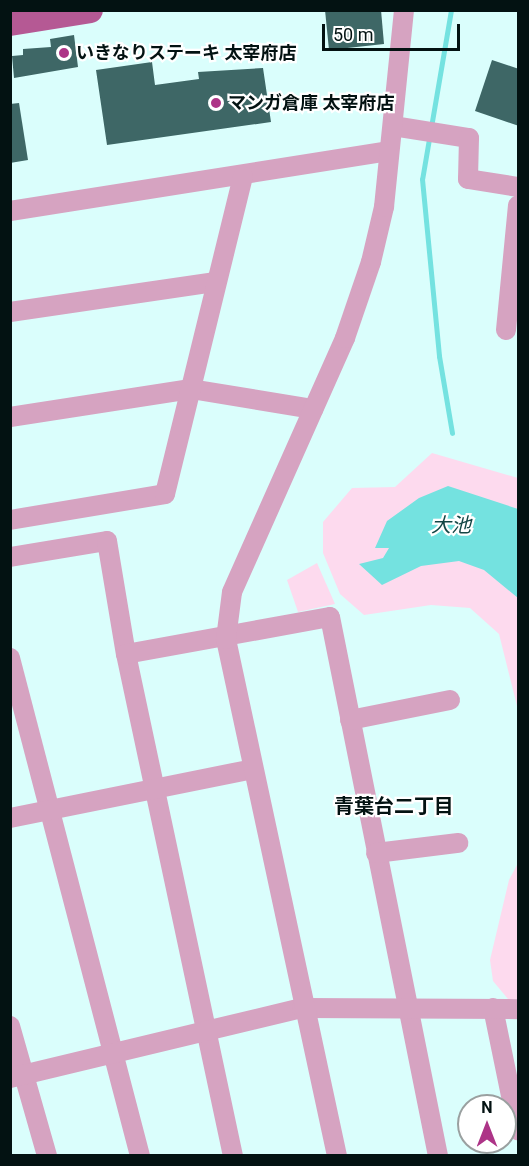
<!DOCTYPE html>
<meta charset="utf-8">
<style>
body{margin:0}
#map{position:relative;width:529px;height:1166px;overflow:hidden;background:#dafefc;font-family:Roboto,"Noto Sans JP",sans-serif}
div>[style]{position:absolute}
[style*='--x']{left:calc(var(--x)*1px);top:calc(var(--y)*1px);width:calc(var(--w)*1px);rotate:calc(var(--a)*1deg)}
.green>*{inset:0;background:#fddaee}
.water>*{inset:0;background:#74e2e0}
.stream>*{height:5px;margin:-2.5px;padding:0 2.5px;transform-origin:2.5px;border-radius:2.5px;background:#74e2e0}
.building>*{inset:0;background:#3e6766}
.minor>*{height:20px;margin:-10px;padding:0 10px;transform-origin:10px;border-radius:10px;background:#d6a3c1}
.major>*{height:26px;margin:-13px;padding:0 13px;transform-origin:13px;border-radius:13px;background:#b55994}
.dots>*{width:16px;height:16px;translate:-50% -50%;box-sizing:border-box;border:3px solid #fff;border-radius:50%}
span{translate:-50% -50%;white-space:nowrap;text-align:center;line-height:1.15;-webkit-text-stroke:4.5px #fff;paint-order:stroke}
.poi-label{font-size:18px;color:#031212;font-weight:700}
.left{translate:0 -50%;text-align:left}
.water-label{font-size:20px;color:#134645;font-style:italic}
.neighbourhood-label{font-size:20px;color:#031212;font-weight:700}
.frame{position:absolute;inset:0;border:12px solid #031212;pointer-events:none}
.north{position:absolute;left:457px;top:1094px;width:60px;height:60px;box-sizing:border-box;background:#fff;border:2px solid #9aa0a0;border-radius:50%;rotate:0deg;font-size:16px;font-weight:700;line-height:24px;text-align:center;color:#031212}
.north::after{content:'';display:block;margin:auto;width:21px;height:27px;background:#ad3487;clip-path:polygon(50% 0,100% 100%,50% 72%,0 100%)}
.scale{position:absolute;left:322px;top:24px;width:138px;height:27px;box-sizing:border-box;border:3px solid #031212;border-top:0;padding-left:8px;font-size:18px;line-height:21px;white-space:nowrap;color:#031212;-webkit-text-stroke:4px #fff;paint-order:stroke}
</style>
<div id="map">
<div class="green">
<div style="clip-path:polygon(432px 453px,518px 478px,518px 710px,499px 634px,470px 608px,431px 605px,364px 615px,340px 594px,323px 553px,323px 522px,352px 488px,395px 487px)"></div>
<div style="clip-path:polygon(317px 563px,335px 604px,298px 612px,287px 580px)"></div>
<div style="clip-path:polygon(518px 863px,518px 999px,508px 999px,493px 981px,490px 960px,509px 880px)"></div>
</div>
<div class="water">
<div style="clip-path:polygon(448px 486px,518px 509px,518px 598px,484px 570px,459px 561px,421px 566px,382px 585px,359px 564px,383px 558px,389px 548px,375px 548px,387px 521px,419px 498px)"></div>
</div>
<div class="stream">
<div style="--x:451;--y:10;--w:171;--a:99.7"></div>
<div style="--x:422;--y:179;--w:178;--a:84.5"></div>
<div style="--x:439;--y:356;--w:78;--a:80.4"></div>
</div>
<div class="building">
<div style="clip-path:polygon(325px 10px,381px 10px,384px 44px,329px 50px)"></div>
<div style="clip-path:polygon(74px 35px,78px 67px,14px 78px,12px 56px,23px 55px,23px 49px,51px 47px,50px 39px)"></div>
<div style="clip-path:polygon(492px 60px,519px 69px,519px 126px,475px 111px)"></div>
<div style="clip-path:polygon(152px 62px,155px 85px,199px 79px,198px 72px,263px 68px,271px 122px,107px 145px,96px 70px)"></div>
<div style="clip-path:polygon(19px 103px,28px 160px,10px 163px,10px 104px)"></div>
</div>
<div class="minor">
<div style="--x:393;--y:126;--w:77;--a:9"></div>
<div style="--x:469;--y:138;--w:41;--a:91.4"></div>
<div style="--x:468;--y:179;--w:51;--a:9.1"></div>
<div style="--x:10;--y:211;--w:383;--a:-9"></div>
<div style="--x:10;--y:312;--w:208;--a:-8.3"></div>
<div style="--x:506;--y:330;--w:125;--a:-84.5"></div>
<div style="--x:10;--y:417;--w:183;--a:-8.8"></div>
<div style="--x:191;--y:389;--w:124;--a:9.3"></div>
<div style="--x:10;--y:520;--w:157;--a:-9.5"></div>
<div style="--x:165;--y:494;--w:327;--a:-76.2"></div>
<div style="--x:10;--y:557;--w:98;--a:-9.4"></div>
<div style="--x:107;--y:541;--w:115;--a:80.5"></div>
<div style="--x:126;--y:654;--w:513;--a:77.97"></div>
<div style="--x:126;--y:654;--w:207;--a:-10.3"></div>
<div style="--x:330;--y:617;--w:550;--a:78.67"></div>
<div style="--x:10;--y:658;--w:515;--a:75.37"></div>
<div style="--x:350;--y:720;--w:102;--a:-11.3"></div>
<div style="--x:10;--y:818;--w:247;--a:-11.4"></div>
<div style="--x:376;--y:853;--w:83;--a:-7"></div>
<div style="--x:493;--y:1008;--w:125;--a:78.4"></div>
<div style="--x:10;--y:1026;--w:135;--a:74.1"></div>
<div style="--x:10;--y:1078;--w:300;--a:-13.5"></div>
<div style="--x:302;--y:1008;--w:216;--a:0.3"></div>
<div style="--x:337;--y:1156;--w:529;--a:-102.12"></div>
<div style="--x:226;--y:639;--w:47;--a:-82.7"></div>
<div style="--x:232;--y:592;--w:278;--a:-66"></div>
<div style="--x:345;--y:338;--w:80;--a:-71.1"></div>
<div style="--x:371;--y:262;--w:57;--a:-76.7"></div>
<div style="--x:384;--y:207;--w:198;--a:-84.2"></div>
</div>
<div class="major">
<div style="--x:10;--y:23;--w:81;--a:-9.2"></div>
</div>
<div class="dots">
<div style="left:64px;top:53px;background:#ad3487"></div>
<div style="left:216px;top:103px;background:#ad3487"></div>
</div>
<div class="poi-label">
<span class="left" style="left:76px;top:53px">いきなりステーキ 太宰府店</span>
<span class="left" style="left:228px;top:103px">マンガ倉庫 太宰府店</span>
</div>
<div class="water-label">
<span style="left:451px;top:525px">大池</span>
</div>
<div class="neighbourhood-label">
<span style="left:394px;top:806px">青葉台二丁目</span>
</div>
<div class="frame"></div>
<div class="north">N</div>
<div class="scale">50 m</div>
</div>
